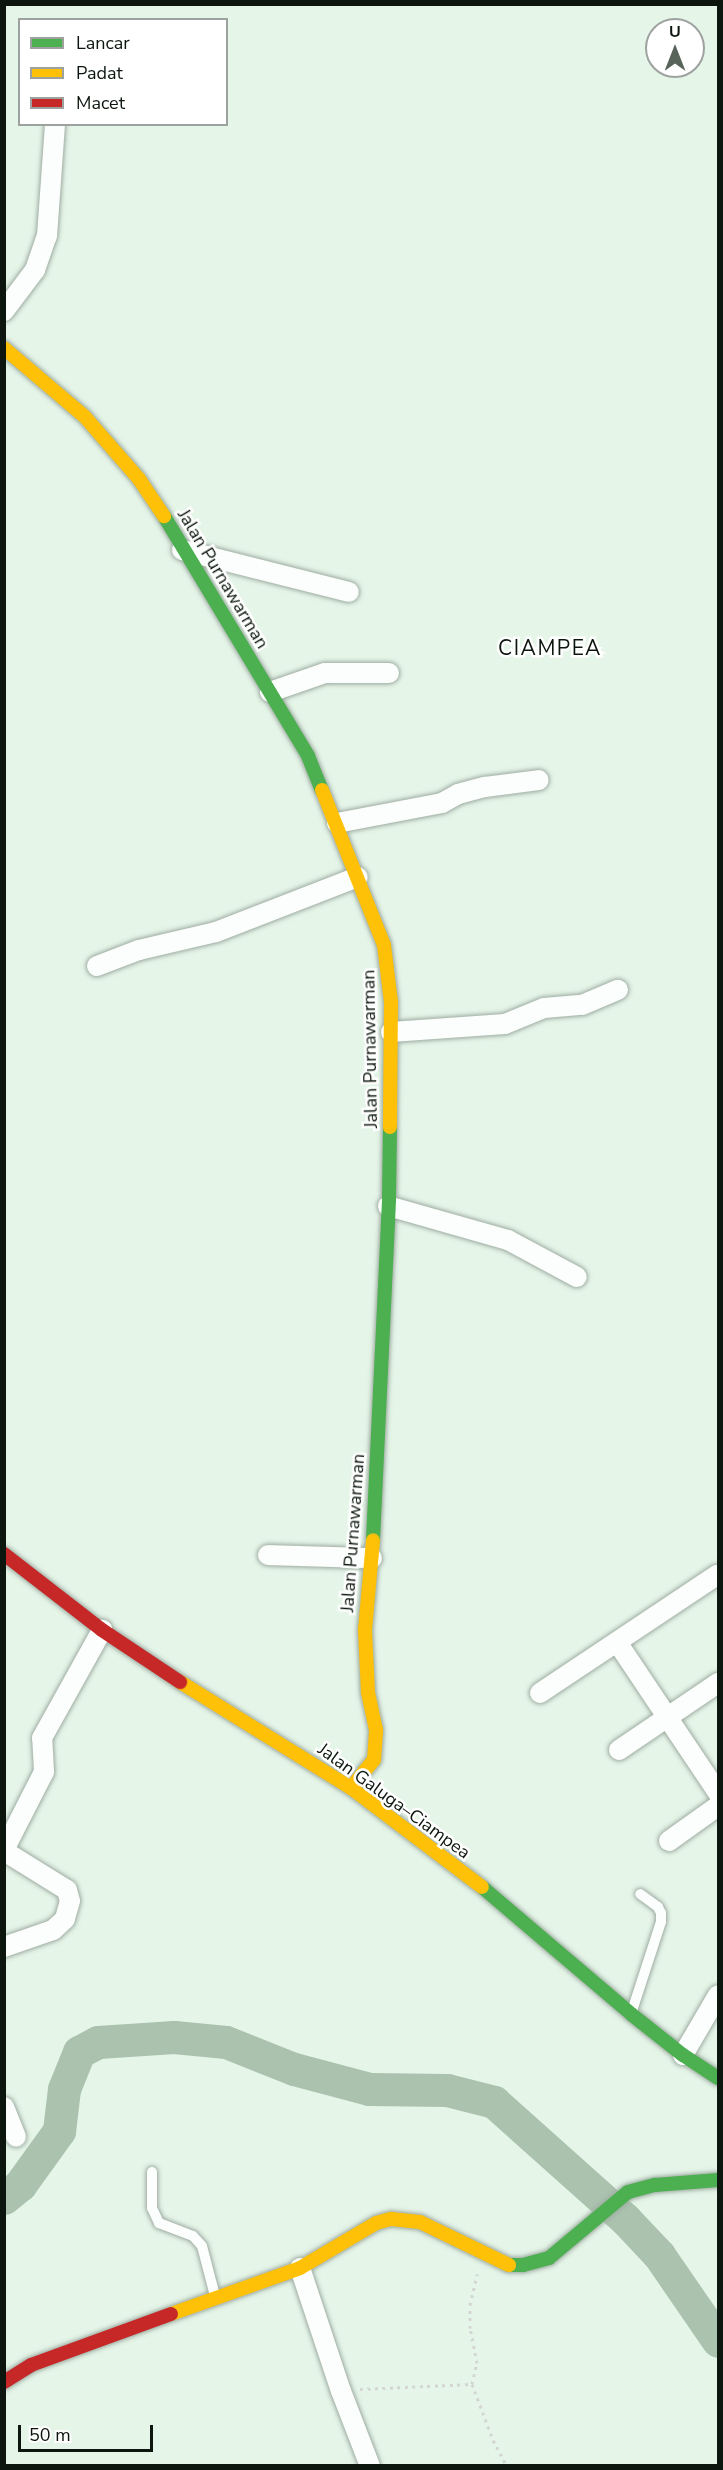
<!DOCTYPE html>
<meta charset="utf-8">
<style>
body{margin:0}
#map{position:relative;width:723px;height:2470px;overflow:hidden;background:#e5f5e8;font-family:"Nunito Sans",sans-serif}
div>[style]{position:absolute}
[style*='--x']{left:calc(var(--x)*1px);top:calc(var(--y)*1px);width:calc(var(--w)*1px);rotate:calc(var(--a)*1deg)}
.river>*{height:33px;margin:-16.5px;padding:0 16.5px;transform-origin:16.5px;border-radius:16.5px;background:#aac2ae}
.path>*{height:3px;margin-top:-1.5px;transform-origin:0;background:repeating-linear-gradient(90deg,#d3d7d4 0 3px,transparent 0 7.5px)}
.roads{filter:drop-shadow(0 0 2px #9faca2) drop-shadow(0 0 2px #9faca2)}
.lane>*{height:10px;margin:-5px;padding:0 5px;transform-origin:5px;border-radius:5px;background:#fbfefc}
.street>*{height:20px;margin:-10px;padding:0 10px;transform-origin:10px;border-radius:10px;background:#fbfefc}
.fast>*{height:14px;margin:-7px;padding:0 7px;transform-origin:7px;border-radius:7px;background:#4caf50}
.slow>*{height:14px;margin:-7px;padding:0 7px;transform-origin:7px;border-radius:7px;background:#ffc107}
.jam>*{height:14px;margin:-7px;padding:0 7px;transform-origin:7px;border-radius:7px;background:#c62828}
span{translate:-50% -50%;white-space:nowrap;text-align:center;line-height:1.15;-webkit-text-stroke:5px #fff;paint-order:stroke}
.street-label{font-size:18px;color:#0c160e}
.quarter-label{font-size:21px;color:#0c160e;letter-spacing:1.5px}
.frame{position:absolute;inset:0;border:6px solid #0c160e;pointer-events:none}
.legend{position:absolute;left:18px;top:18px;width:210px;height:108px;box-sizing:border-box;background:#fff;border:2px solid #9ea29f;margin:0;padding:8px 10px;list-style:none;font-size:18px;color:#0c160e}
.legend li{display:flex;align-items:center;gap:12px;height:30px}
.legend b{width:30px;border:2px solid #9ea29f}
.north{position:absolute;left:645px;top:18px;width:60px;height:60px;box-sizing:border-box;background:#fff;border:2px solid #9ea29f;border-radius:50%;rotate:0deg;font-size:16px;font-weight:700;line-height:24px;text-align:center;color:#0c160e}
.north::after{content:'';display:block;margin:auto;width:21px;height:27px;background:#58645a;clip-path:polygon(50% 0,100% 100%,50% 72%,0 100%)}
.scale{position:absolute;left:18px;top:2425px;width:135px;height:27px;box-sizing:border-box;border:3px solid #0c160e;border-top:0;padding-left:8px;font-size:18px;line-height:21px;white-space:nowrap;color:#0c160e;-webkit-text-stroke:4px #fff;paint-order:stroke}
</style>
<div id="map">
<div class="river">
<div style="--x:4;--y:2198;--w:21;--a:-39"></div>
<div style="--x:20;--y:2185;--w:67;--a:-54.2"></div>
<div style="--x:59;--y:2131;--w:42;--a:-83.2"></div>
<div style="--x:64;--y:2089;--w:40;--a:-68"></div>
<div style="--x:79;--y:2052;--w:21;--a:-28"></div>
<div style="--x:98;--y:2042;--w:76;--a:-3.8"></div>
<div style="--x:174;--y:2037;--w:52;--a:5.5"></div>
<div style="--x:226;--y:2042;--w:73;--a:21.7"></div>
<div style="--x:294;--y:2069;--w:78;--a:14.9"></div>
<div style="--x:369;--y:2089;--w:78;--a:0.7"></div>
<div style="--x:447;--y:2090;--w:49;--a:14.3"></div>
<div style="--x:494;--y:2102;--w:176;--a:41.8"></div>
<div style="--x:625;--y:2219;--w:50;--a:46.6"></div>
<div style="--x:659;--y:2255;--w:104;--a:55.5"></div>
</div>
<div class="path">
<div style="--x:472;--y:2384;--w:60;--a:69.4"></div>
<div style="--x:493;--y:2440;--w:30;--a:62"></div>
<div style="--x:360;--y:2389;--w:112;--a:-2.6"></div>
<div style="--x:472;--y:2384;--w:22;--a:-77"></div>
<div style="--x:477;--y:2363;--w:36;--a:-101"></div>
<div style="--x:470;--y:2328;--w:23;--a:-90"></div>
<div style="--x:470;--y:2305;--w:32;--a:-77"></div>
</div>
<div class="roads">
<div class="lane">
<div style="--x:632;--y:2011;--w:94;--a:-72"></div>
<div style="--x:661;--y:1922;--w:9;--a:-90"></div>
<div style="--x:661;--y:1913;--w:7;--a:-117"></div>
<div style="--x:658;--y:1907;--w:22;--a:-144"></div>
<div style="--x:152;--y:2172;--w:36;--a:90"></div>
<div style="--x:152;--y:2208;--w:17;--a:65"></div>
<div style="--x:159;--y:2223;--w:36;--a:21"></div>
<div style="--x:193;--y:2236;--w:13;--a:48"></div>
<div style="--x:202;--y:2246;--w:52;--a:75.4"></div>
</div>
<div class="street">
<div style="--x:4;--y:311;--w:51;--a:-52.9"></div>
<div style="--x:35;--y:270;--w:36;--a:-71"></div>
<div style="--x:47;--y:236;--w:112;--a:-85.9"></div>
<div style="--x:182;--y:550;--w:172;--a:14.1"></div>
<div style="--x:270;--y:692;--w:58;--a:-19.1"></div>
<div style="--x:325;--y:673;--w:64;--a:0"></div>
<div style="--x:337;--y:823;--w:107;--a:-10.8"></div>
<div style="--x:442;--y:803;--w:18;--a:-29"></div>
<div style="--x:458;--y:794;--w:28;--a:-15"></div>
<div style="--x:485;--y:787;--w:54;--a:-7.4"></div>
<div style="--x:97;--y:966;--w:45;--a:-20.9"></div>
<div style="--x:139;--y:950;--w:79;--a:-13.2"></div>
<div style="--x:216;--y:932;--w:152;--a:-21.2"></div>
<div style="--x:391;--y:1032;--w:114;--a:-4"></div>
<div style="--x:505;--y:1024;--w:42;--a:-22.3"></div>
<div style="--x:544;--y:1008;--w:38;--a:-5"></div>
<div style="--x:582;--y:1005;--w:39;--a:-23"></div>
<div style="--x:388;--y:1206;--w:125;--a:15.8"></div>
<div style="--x:508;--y:1240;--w:78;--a:28.2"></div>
<div style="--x:268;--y:1555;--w:104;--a:1.7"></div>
<div style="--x:617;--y:1642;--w:182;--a:56.2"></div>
<div style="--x:540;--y:1693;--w:213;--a:-33.7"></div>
<div style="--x:619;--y:1750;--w:120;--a:-34.1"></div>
<div style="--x:669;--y:1841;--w:60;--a:-35.5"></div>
<div style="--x:4;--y:1850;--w:88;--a:-62.9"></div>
<div style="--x:44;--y:1772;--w:34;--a:-93"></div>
<div style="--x:42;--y:1738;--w:124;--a:-60.9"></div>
<div style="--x:4;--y:1851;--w:74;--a:31.8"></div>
<div style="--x:67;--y:1890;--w:11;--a:75"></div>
<div style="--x:70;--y:1901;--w:19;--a:106"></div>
<div style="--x:65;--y:1919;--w:16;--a:137"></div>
<div style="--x:53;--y:1930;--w:52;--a:160.9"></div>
<div style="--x:683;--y:2055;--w:69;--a:-59.7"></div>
<div style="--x:4;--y:2107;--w:32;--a:68"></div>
<div style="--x:300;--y:2268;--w:130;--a:71.6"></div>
<div style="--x:341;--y:2391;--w:80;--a:68.9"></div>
</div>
<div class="fast">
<div style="--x:164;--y:516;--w:280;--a:59"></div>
<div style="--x:308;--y:756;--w:37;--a:68"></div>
<div style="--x:373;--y:1540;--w:342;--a:-87.3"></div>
<div style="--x:389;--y:1198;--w:71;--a:-89.2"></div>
<div style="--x:482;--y:1887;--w:196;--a:40.4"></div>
<div style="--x:631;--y:2014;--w:66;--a:38.3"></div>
<div style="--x:683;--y:2055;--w:42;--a:33.3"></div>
<div style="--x:509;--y:2265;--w:14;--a:0"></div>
<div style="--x:523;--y:2265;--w:27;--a:-15"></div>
<div style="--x:549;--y:2258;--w:103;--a:-39.9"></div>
<div style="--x:628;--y:2192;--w:28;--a:-15"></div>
<div style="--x:655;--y:2185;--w:63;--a:-4.5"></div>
</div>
<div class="slow">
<div style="--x:4;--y:348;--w:106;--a:40.4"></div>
<div style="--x:85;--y:417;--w:82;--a:48.9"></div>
<div style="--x:139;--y:479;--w:45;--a:56"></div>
<div style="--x:322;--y:790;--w:167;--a:68.2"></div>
<div style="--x:384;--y:945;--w:57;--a:83"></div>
<div style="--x:391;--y:1002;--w:125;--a:90.5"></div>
<div style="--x:180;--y:1682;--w:201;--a:31.8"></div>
<div style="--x:351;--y:1788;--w:164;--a:37.1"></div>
<div style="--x:351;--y:1788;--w:36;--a:-51"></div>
<div style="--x:374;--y:1760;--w:30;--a:-86"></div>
<div style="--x:376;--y:1730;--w:39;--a:-102"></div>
<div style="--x:368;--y:1692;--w:62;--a:-92.8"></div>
<div style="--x:365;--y:1630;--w:90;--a:-84.9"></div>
<div style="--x:171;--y:2314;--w:137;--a:-19.6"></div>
<div style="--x:300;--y:2268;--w:88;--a:-30.6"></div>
<div style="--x:376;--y:2223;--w:16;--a:-15"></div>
<div style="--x:391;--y:2219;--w:29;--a:6"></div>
<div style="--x:420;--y:2222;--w:99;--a:25.8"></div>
</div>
<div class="jam">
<div style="--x:4;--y:1554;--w:124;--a:37.8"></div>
<div style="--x:102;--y:1630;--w:94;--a:33.7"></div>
<div style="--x:4;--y:2382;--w:32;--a:-32"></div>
<div style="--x:31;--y:2365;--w:149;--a:-20"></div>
</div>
</div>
<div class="street-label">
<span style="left:223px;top:579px;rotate:59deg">Jalan Purnawarman</span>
<span style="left:370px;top:1049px;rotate:-91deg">Jalan Purnawarman</span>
<span style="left:353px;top:1533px;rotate:-86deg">Jalan Purnawarman</span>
<span style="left:394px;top:1801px;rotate:36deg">Jalan Galuga–Ciampea</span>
</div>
<div class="quarter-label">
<span style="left:550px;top:648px">CIAMPEA</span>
</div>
<div class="frame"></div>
<ul class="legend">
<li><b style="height:8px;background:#4caf50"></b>Lancar</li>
<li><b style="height:8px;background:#ffc107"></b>Padat</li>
<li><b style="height:8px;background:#c62828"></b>Macet</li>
</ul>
<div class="north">U</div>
<div class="scale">50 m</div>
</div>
